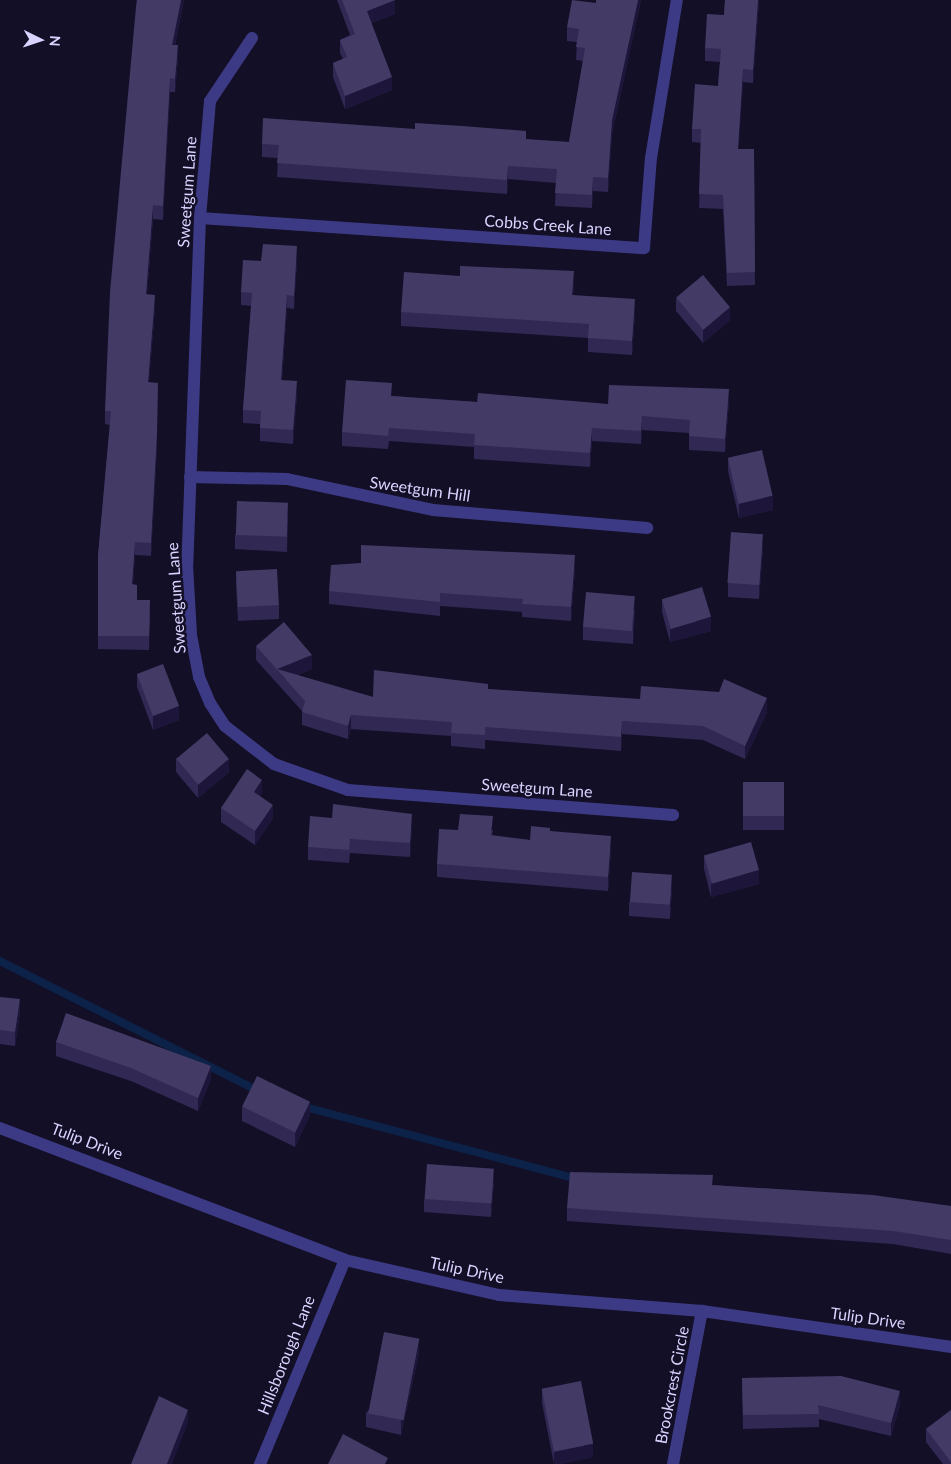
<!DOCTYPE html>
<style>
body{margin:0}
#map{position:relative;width:951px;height:1464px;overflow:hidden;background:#130f26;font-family:Lato,sans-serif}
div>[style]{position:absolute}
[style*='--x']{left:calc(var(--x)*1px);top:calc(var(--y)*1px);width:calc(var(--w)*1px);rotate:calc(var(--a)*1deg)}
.stream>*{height:8px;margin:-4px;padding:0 4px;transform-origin:4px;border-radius:4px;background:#0c2248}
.minor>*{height:12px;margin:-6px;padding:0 6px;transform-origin:6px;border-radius:6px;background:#3d3a85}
.wall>*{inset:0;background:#312854;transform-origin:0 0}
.shaded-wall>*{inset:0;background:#1d163a}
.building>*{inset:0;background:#433a66;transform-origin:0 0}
span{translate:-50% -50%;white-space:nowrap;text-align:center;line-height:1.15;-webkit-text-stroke:5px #130f26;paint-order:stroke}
.street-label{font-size:16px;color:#d9d4ff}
.north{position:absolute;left:15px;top:15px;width:50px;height:50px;-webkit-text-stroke:4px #130f26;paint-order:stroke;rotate:94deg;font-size:14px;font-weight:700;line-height:20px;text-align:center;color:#d9d4ff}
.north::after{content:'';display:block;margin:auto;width:18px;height:22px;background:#d9d4ff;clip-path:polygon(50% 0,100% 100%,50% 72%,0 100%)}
</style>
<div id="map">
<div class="stream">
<div style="--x:0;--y:961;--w:290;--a:26.7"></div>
<div style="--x:301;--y:1106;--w:285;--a:14.8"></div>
</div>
<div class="minor">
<div style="--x:252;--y:38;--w:76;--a:123.7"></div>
<div style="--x:210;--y:101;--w:117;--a:94.9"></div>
<div style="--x:200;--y:218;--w:347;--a:92.1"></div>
<div style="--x:187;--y:565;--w:70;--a:86.7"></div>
<div style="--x:191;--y:635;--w:43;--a:79.2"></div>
<div style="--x:199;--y:677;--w:28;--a:67"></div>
<div style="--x:210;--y:703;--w:27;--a:57"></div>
<div style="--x:225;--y:726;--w:62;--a:37.8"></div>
<div style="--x:274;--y:764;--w:78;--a:19.4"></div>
<div style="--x:348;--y:790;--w:326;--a:4.4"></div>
<div style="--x:200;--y:218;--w:445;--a:3.9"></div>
<div style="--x:644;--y:248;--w:90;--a:-85.6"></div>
<div style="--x:651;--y:158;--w:160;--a:-80.7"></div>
<div style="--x:190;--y:477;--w:97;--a:1.2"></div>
<div style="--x:287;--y:479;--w:149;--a:12"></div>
<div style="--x:433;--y:510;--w:215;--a:4.8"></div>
<div style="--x:0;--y:1128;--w:369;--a:20.9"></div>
<div style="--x:345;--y:1260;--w:158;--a:12.8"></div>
<div style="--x:499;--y:1295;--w:204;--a:4.5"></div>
<div style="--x:702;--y:1311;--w:252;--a:8.2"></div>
<div style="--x:260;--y:1464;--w:221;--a:-67.4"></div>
<div style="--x:673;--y:1464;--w:156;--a:-79.3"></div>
</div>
<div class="wall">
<div style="clip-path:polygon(137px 0,184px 0,175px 45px,178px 59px,175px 92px,170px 92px,163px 220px,153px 219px,147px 294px,155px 308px,149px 382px,157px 447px,151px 556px,135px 555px,133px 585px,137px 600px,150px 613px,149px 650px,98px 649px,98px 556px,110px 425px,105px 424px,105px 411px)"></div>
<div style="clip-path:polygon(337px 0,395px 0,395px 14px,371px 23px,392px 90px,345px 109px,333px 77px,333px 63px,343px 59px,340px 53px,340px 40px,350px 35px)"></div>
<div style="clip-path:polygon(596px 0,641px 0,612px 134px,608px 192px,593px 191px,592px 208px,555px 206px,556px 183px,508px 179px,507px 194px,277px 177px,278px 158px,262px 157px,262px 144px,526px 140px,569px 142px,583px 61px,576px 60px,577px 42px,567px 41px,567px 27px,596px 3px)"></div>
<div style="clip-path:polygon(725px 0,759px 0,753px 83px,743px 82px,738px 149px,754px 149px,755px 285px,727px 286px,723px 209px,699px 208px,701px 143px,692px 142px,692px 129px,718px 86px,720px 62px,705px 61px,705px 48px,724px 15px)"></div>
<div style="clip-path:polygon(297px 260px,294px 309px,287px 308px,282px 380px,297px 395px,293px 444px,260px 441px,260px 424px,243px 423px,243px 410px,251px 306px,241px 305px,241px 292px,261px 261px)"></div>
<div style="clip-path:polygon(574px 284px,573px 295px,635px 313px,632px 355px,588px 352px,588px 338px,401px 326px,401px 312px)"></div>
<div style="clip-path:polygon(676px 298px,730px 320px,703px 343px,676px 311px)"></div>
<div style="clip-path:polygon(392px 396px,477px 402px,608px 404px,729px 402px,725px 452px,689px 450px,689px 433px,642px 430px,641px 444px,592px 441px,590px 467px,474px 459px,474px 447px,389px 441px,388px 449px,342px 446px,342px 432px)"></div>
<div style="clip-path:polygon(728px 458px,773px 510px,739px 518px,728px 471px)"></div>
<div style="clip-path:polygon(288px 517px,287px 552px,235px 549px,235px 535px)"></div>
<div style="clip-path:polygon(763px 548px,759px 599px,728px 597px,728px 583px)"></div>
<div style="clip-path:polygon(575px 569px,571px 621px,522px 617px,522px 612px,440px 606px,440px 616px,329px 604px,329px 591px)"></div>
<div style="clip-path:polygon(236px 572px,279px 605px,279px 619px,238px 621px,236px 585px)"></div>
<div style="clip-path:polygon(662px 599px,711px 631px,670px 642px,662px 612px)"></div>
<div style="clip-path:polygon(635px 609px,633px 644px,583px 640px,583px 627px)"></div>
<div style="clip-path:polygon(256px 646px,312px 669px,297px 675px,373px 697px,488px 689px,767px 712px,745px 759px,703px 740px,622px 734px,621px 751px,485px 740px,485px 749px,451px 746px,451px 736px,351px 729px,348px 739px,302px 725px,302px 711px,256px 660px)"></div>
<div style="clip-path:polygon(137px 674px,179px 720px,153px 730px,137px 687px)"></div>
<div style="clip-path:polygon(176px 758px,229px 772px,198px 798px,176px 772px)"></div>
<div style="left:743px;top:782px;width:41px;height:48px"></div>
<div style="clip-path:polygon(262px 793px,260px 796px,273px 818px,255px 845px,221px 822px,221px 808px)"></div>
<div style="clip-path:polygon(412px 828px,410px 857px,350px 853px,349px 863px,308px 860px,308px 847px)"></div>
<div style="clip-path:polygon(458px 830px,493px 830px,492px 836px,530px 840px,550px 831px,611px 849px,608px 891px,437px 877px,437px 864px)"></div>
<div style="clip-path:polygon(704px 856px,759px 884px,711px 897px,704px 869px)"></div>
<div style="clip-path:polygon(672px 889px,670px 919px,629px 916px,629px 902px)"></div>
<div style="clip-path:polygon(0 997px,20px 1012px,15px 1046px,0 1044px)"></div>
<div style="clip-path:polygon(56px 1042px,211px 1079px,198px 1111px,131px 1081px,56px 1056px)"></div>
<div style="clip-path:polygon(242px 1107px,310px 1115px,295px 1147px,242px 1121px)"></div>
<div style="clip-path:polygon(494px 1182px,491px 1217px,424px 1212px,424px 1199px)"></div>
<div style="clip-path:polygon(713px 1185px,951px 1206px,951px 1254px,893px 1244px,567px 1221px,567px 1208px)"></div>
<div style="clip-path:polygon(419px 1353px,401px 1435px,366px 1427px,366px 1413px)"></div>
<div style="clip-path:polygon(742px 1378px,900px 1405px,891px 1436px,819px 1419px,819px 1427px,743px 1429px)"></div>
<div style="clip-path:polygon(542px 1389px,593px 1457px,560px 1464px,554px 1464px,542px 1403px)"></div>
<div style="clip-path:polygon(951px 1410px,951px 1464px,943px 1464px,926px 1442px,926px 1429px)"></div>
</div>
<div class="shaded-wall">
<div style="clip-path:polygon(181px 0,184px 0,172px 58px,172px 45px)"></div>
<div style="clip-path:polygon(395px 0,395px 14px,367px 24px,367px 11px)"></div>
<div style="clip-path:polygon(638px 0,641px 0,612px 134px,608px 192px,608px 178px,612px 120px)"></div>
<div style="clip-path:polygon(758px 0,759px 0,753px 83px,753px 70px)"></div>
<div style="clip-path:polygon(178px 45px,178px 59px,175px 92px,175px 79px)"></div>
<div style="clip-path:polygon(743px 69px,743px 82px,738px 162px,738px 149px)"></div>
<div style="clip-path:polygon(392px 77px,392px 90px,345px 109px,345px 96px)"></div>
<div style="clip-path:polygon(170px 78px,170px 92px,163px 220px,163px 206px)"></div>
<div style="clip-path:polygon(508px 166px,508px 179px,507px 194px,507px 180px)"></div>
<div style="clip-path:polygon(593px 177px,593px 191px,592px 208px,592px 195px)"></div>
<div style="clip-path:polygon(153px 205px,153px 219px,146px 308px,146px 294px)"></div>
<div style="clip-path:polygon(297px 246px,297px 260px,294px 309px,294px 296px)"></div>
<div style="clip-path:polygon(574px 271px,574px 284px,572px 308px,572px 295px)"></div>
<div style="clip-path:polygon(155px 295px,155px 308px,148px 395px,148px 382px)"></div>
<div style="clip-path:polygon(287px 295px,287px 308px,281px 394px,281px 380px)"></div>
<div style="clip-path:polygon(635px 299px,635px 313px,632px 355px,632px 341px)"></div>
<div style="clip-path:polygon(730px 307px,730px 320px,703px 343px,703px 330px)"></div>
<div style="clip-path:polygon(297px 381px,297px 395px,293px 444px,293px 430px)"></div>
<div style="clip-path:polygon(158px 383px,157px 447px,151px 556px,151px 543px)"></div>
<div style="clip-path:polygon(729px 389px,729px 402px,725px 452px,725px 439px)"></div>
<div style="clip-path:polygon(642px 416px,642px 430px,641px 444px,641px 431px)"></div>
<div style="clip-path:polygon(592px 428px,592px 441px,590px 467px,590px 453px)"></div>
<div style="clip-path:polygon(773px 496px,773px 510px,739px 518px,739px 504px)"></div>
<div style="clip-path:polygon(288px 503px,288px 517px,287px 552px,287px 538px)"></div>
<div style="clip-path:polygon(763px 534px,763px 548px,759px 599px,759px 585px)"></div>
<div style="clip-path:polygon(135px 542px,135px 555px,132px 598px,132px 584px)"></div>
<div style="clip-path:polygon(575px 555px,575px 569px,571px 621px,571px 607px)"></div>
<div style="clip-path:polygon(635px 596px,635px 609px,633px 644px,633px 630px)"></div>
<div style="clip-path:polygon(711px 617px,711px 631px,670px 642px,670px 629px)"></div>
<div style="clip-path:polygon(312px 655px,312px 669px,285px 679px,277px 669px)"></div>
<div style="clip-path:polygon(767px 698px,767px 712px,745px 759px,745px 746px)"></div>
<div style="clip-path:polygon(179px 706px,179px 720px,153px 730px,153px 716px)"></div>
<div style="clip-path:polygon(351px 715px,351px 729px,348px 739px,348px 726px)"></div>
<div style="clip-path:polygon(622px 721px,622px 734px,621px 751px,621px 737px)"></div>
<div style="clip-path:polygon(229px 759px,229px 772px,198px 798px,198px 784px)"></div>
<div style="clip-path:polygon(262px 780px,262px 793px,254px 805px,254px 792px)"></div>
<div style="clip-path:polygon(273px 805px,273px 818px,255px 845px,255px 831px)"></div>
<div style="clip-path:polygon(412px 814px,412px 828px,410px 857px,410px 843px)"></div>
<div style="clip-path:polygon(611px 836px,611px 849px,608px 891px,608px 877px)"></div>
<div style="clip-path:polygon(759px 870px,759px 884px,711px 897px,711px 884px)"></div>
<div style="clip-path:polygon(672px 875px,672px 889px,670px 919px,670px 905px)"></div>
<div style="clip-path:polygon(20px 999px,20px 1012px,15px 1046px,15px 1032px)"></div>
<div style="clip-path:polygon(211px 1066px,211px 1079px,198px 1111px,198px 1098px)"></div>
<div style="clip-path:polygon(310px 1102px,310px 1115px,295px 1147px,295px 1133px)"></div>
<div style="clip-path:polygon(494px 1169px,494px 1182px,491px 1217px,491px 1203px)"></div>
<div style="clip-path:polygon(419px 1339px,419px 1353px,401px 1435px,401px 1421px)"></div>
<div style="clip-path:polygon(900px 1391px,900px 1405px,891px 1436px,891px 1423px)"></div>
<div style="clip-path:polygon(188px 1410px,188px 1423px,172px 1464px,167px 1464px)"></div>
<div style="clip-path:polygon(593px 1444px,593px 1457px,560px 1464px,554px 1464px,554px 1452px)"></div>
</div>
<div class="building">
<div style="clip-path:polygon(137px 0,181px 0,172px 45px,178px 45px,175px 79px,170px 78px,163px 206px,153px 205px,146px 294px,155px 295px,148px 382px,158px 383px,157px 434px,151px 543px,135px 542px,132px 584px,137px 585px,137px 600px,150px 600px,149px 636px,98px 636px,98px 556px,111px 411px,105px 411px,110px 292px,136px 7px)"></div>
<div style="clip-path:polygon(342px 0,395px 0,367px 11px,392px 77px,345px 96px,333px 63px,347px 57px,340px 40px,355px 34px)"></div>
<div style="clip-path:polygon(572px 0,596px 3px,596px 0,638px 0,612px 120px,608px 178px,593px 177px,592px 195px,555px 193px,557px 169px,508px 166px,507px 180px,277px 163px,279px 145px,262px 144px,263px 118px,415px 129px,415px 123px,462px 126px,526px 131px,526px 139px,569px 142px,585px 48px,576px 47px,579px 29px,567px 27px)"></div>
<div style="clip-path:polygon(725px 0,758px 0,753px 70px,743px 69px,738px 149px,754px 149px,755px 272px,727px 273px,723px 195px,699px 194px,701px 129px,692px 129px,695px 84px,718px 86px,721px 49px,705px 48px,707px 14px,724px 15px)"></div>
<div style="clip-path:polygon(263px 244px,297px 246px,294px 296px,287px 295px,281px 380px,297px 381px,293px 430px,260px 428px,261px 411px,243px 410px,252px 293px,241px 292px,243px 260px,261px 261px)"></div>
<div style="clip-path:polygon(460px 266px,574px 271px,572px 295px,635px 299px,632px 341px,588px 338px,589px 324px,401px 312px,404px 272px,460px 276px)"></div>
<div style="left:703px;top:275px;width:42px;height:35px;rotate:50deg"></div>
<div style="clip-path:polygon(346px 380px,392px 383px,391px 396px,477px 402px,478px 393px,608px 404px,609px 385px,729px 389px,725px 439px,689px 436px,690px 420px,642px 416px,641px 431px,592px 428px,590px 453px,474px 445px,475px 434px,389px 428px,388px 436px,342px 432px)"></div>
<div style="left:762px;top:450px;width:47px;height:35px;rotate:77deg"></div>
<div style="left:237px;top:501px;width:51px;height:34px;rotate:2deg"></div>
<div style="left:731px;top:532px;width:32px;height:51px;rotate:4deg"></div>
<div style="clip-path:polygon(361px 545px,575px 555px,571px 607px,522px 604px,523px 599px,440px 593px,440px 602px,329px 591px,331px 565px,361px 563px)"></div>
<div style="left:277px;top:569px;width:36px;height:41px;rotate:87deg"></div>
<div style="left:702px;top:587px;width:31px;height:42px;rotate:73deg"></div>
<div style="left:586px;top:592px;width:49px;height:35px;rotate:5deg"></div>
<div style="clip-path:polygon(284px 622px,312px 655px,277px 669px,373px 697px,374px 670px,488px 684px,488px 689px,640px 699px,641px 686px,719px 692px,724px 679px,767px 698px,745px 746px,703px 726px,622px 721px,621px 737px,485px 727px,485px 735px,451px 733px,452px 722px,351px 715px,348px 726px,302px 712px,305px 701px,256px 646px)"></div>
<div style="left:163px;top:664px;width:45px;height:28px;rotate:69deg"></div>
<div style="left:207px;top:733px;width:34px;height:40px;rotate:50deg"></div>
<div style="clip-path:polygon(247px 769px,262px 780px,254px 792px,273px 805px,255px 831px,221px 808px)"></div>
<div style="left:743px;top:782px;width:41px;height:34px"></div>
<div style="clip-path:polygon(333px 804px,412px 814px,410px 843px,350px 839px,349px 850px,308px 847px,310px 816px,332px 818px)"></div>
<div style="clip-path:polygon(460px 814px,493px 816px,491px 835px,530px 840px,531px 826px,550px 828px,550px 831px,611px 836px,608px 877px,437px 864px,439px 829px,458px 830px)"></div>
<div style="left:751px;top:842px;width:29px;height:49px;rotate:74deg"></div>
<div style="left:632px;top:872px;width:40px;height:30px;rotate:4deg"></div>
<div style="clip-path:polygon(0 997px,20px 999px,15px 1032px,0 1030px)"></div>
<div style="clip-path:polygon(66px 1013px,211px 1066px,198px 1098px,131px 1068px,56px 1042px)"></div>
<div style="left:257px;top:1076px;width:59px;height:34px;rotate:26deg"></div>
<div style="left:427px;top:1164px;width:67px;height:35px;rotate:4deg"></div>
<div style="clip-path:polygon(570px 1172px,713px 1175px,712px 1185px,873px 1195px,951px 1206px,951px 1240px,893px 1231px,567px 1208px)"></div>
<div style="left:384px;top:1332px;width:36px;height:83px;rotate:11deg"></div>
<div style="clip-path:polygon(841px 1376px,900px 1391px,891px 1423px,818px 1405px,819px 1414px,743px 1415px,742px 1378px)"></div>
<div style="left:581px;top:1381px;width:64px;height:40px;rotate:79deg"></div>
<div style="clip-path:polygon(159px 1396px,188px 1410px,167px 1464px,131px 1464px)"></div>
<div style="clip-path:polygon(951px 1410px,951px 1462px,926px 1429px)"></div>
<div style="clip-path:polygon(343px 1434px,388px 1458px,385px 1464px,328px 1464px)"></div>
</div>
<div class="street-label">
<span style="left:187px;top:192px;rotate:-86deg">Sweetgum Lane</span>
<span style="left:548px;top:225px;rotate:4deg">Cobbs Creek Lane</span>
<span style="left:420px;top:489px;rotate:8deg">Sweetgum Hill</span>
<span style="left:176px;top:598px;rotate:-94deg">Sweetgum Lane</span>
<span style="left:537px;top:788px;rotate:4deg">Sweetgum Lane</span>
<span style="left:87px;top:1141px;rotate:21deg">Tulip Drive</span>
<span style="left:467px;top:1270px;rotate:12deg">Tulip Drive</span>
<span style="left:868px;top:1318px;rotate:8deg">Tulip Drive</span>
<span style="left:286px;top:1355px;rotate:-68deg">Hillsborough Lane</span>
<span style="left:672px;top:1385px;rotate:-79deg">Brookcrest Circle</span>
</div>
<div class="north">N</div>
</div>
